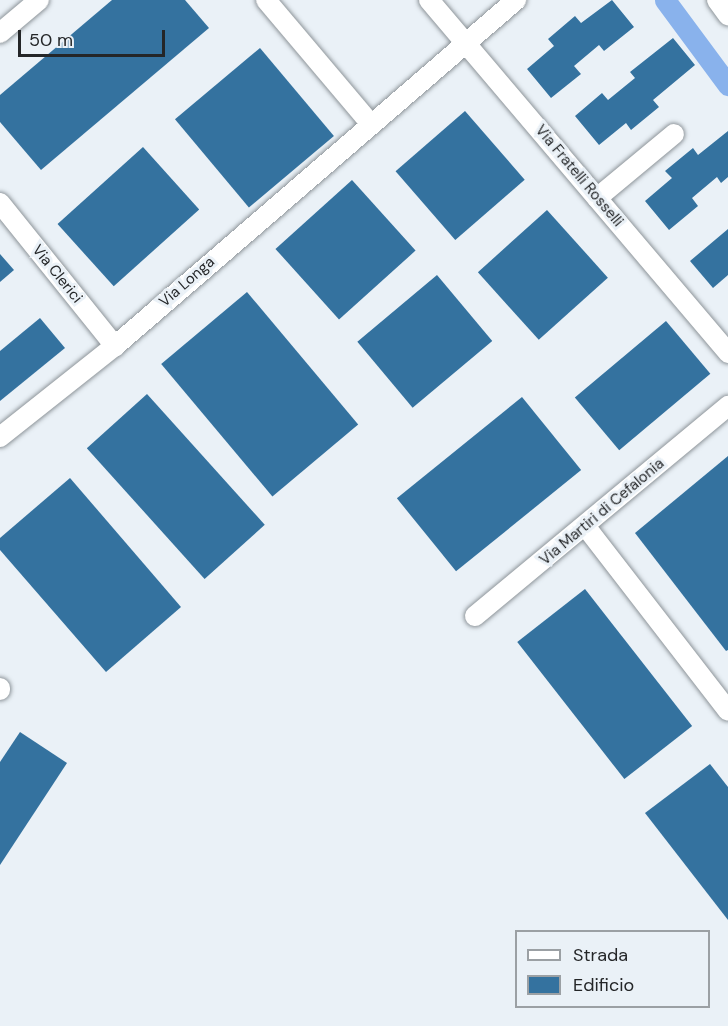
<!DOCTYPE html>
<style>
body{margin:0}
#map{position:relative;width:728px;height:1026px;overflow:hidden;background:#eaf1f7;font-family:"DM Sans",sans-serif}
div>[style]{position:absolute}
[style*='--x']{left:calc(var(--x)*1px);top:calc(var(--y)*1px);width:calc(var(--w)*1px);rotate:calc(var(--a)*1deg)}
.canal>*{height:21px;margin:-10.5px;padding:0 10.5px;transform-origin:10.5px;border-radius:10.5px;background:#89b2ec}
.building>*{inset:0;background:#34729f;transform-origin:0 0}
.roads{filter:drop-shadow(0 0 2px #8e959a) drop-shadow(0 0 2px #8e959a)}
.minor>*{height:20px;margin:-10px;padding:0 10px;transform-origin:10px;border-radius:10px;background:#fff}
span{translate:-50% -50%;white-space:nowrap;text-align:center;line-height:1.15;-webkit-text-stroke:6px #eaf1f7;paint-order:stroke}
.street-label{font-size:15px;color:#242628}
.legend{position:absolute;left:515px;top:930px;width:195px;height:78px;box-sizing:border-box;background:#eaf1f7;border:2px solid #9ba0a4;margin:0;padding:8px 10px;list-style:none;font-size:18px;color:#242628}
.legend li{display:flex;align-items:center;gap:12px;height:30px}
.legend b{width:30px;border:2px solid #9ba0a4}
.scale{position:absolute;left:18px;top:30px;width:147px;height:27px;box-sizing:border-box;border:3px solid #242628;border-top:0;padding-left:8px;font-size:18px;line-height:21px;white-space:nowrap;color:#242628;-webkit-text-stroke:4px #eaf1f7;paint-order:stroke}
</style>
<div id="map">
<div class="canal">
<div style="--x:665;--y:0;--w:106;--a:53.5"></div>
</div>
<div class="building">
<div style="clip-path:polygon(112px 0,185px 0,209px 28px,41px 170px,0 122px,0 95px)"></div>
<div style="clip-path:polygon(612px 0,634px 27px,604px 51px,599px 45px,574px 66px,581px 74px,551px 98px,527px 69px,554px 46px,548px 39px,575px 16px,581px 23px)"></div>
<div style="clip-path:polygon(673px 38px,695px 65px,653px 100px,659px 107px,631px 130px,626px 123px,599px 145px,575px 116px,602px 93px,608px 100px,635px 78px,630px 72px)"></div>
<div style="left:260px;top:48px;width:115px;height:111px;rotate:50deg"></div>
<div style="left:465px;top:111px;width:91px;height:92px;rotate:49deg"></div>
<div style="clip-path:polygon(728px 131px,728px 177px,721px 183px,717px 177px,692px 198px,698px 206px,669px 230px,645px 201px,672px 178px,665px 171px,693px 148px,698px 155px)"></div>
<div style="left:143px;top:147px;width:84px;height:115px;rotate:48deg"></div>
<div style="left:352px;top:180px;width:95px;height:103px;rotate:48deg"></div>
<div style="left:547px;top:210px;width:91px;height:93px;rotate:48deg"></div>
<div style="clip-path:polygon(728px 229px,728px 275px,713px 288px,690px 261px)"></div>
<div style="clip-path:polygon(0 254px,14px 270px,0 282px)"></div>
<div style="left:437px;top:275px;width:86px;height:104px;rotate:50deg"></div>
<div style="left:247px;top:292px;width:173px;height:112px;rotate:50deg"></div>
<div style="clip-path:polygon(40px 318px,65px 348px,0 401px,0 351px)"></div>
<div style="left:666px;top:321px;width:69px;height:119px;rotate:50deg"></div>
<div style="left:147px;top:394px;width:176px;height:81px;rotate:48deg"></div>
<div style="left:522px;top:397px;width:94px;height:161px;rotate:51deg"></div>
<div style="clip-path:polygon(728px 456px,728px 650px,726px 651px,635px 533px)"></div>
<div style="clip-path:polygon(70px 478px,181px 607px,106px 672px,0 550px,0 538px)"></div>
<div style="left:585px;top:589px;width:174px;height:86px;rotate:52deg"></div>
<div style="clip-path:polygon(20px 732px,67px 763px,0 865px,0 762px)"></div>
<div style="clip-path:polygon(710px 764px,728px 787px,728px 920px,645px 813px)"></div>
</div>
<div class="roads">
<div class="minor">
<div style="--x:266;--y:0;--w:161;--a:49.8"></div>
<div style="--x:429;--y:0;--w:463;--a:49.7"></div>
<div style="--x:717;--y:0;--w:19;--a:54"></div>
<div style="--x:0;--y:33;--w:51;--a:-40.2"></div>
<div style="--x:597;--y:198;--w:100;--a:-39.7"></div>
<div style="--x:0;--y:203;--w:184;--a:51.2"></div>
<div style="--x:0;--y:437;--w:147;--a:-38.4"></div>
<div style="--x:115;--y:346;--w:530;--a:-40.79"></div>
<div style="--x:586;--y:527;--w:232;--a:52.3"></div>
<div style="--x:475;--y:616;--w:329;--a:-39.7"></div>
<div style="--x:0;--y:688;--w:2;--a:90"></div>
</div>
</div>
<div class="street-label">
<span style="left:579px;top:176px;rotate:50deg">Via Fratelli Rosselli</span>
<span style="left:57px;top:274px;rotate:51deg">Via Clerici</span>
<span style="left:187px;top:282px;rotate:-41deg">Via Longa</span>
<span style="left:602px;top:512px;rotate:-40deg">Via Martiri di Cefalonia</span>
</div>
<ul class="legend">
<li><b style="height:8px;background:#fff"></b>Strada</li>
<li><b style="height:16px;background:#34729f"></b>Edificio</li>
</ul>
<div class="scale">50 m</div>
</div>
